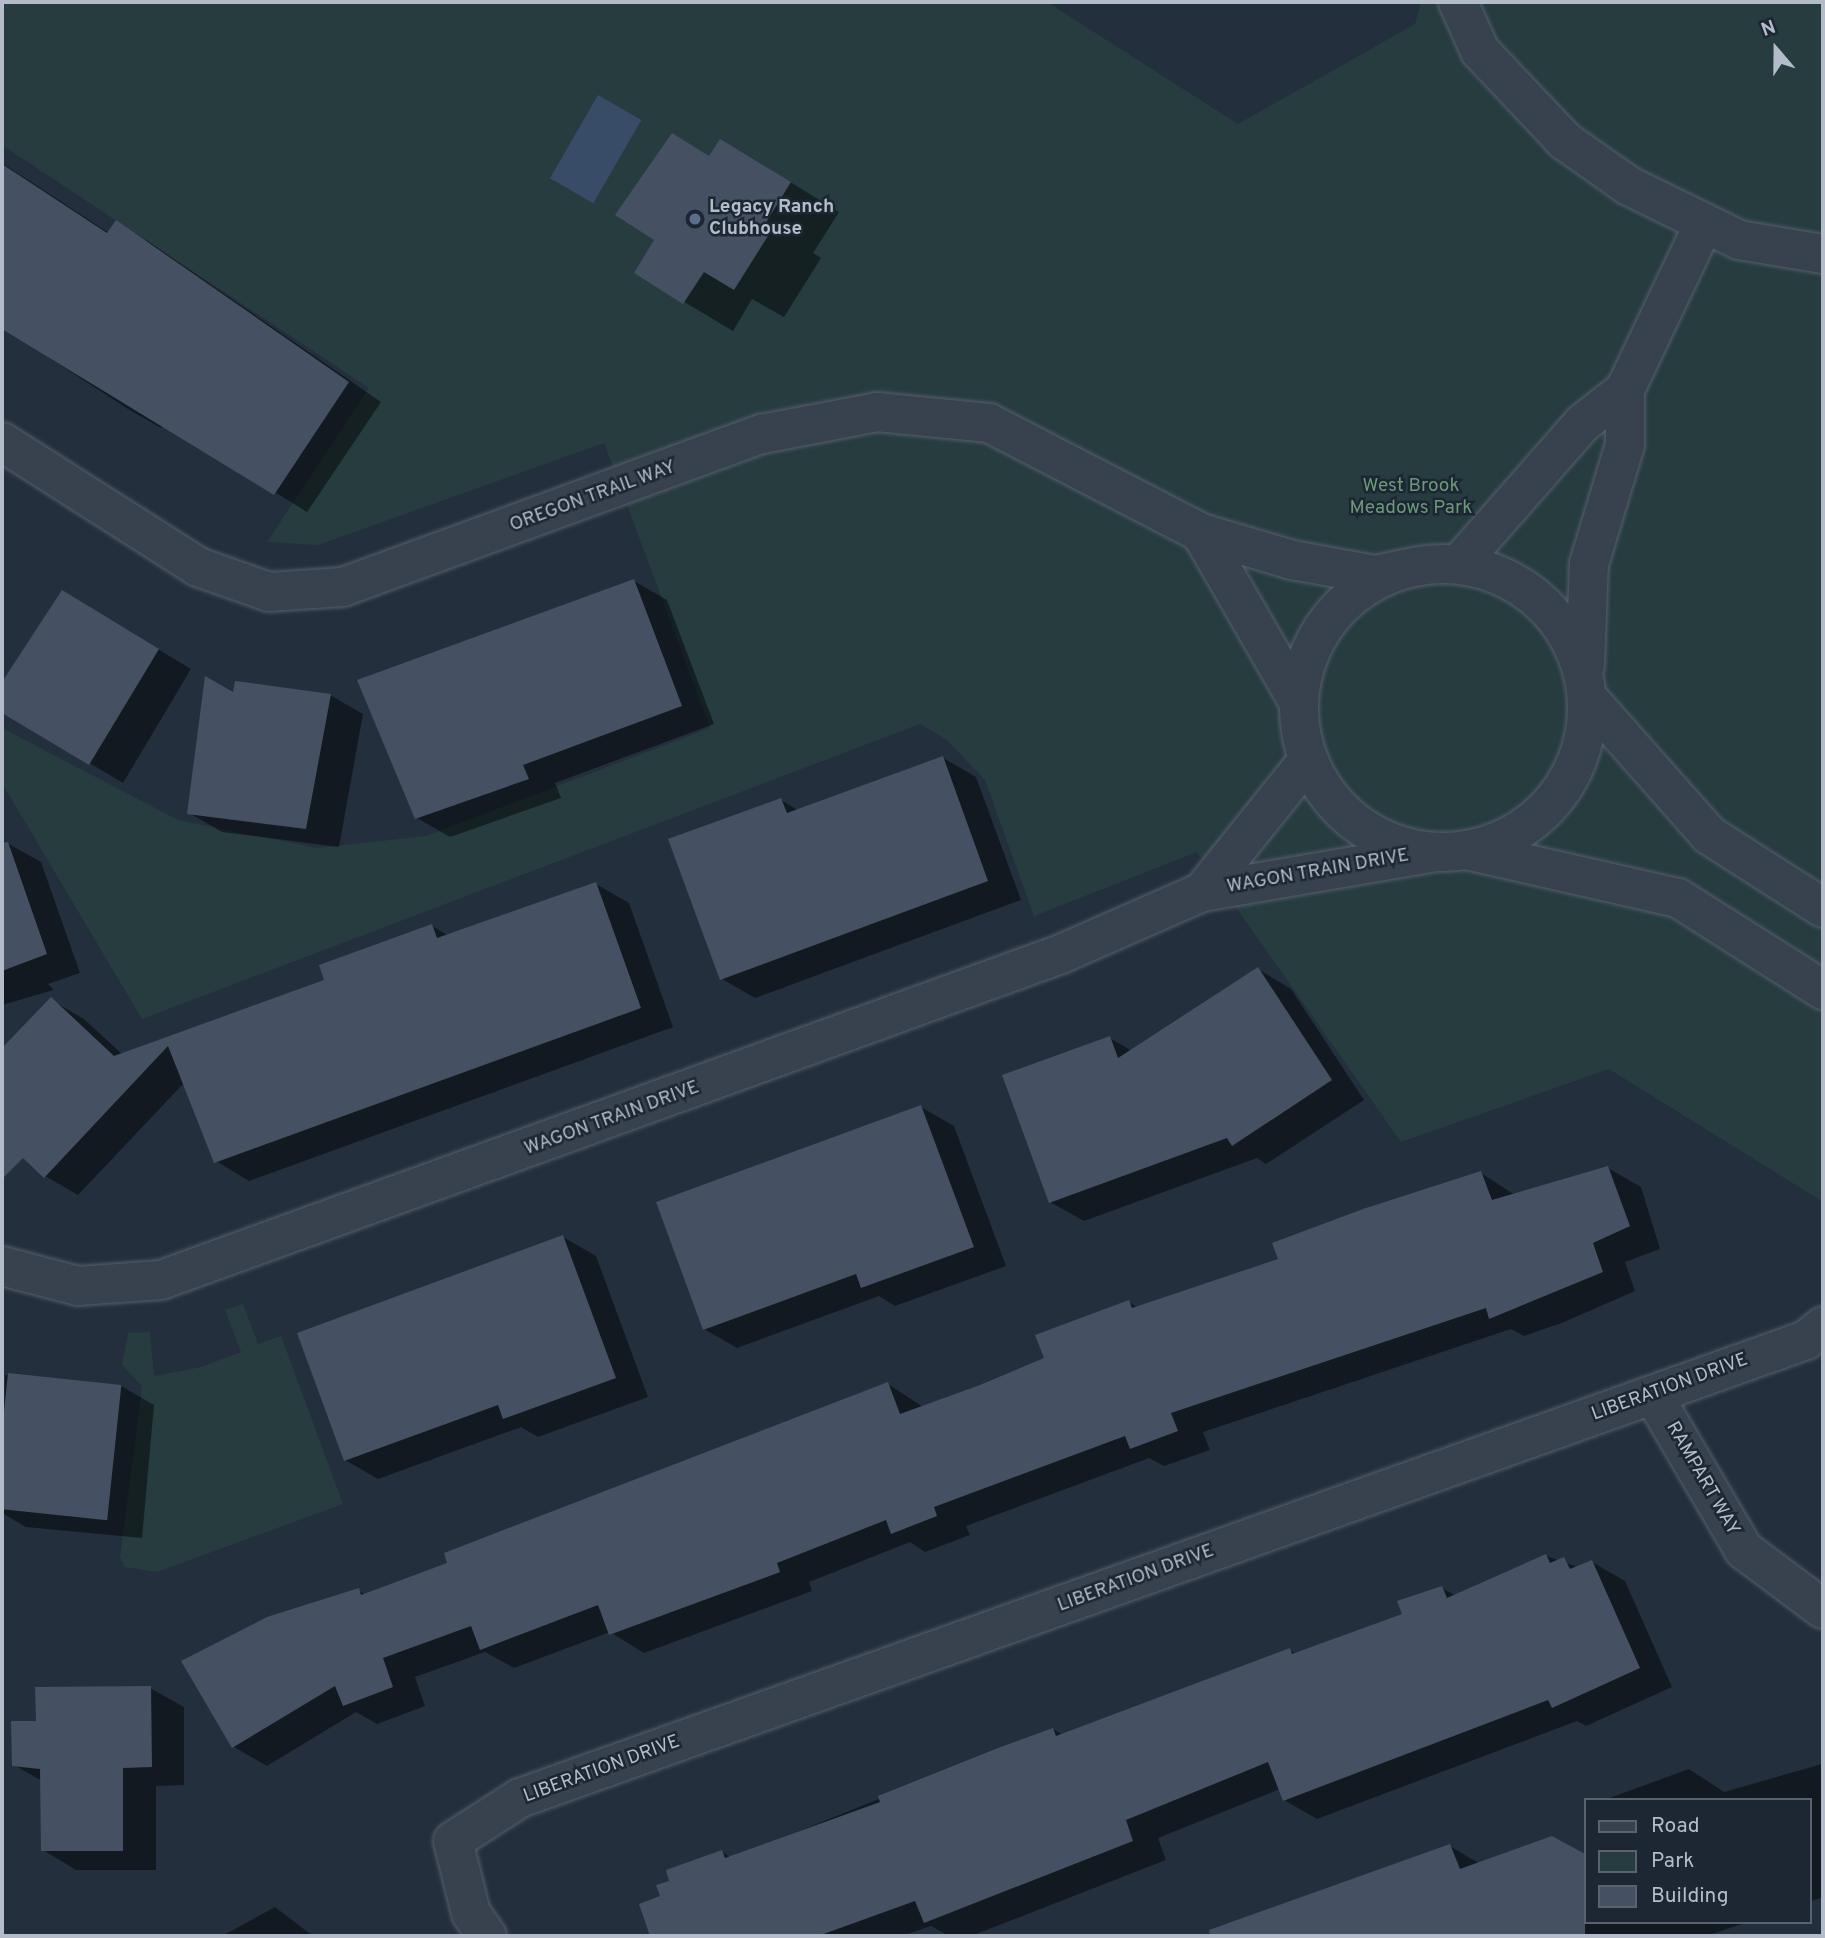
<!DOCTYPE html>
<style>
body{margin:0}
#map{position:relative;width:1825px;height:1938px;overflow:hidden;background:#242f3e;font-family:Overpass,sans-serif}
div>[style]{position:absolute}
[style*='--x']{left:calc(var(--x)*1px);top:calc(var(--y)*1px);width:calc(var(--w)*1px);rotate:calc(var(--a)*1deg)}
.green>*{inset:0;background:#263c3f}
.water>*{inset:0;background:#394c67;transform-origin:0 0}
.shadow>*{inset:0;background:#0007}
.building>*{inset:0;background:#455162;transform-origin:0 0}
.roads{filter:drop-shadow(0 0 2px #565f6c) drop-shadow(0 0 2px #565f6c)}
.minor>*{height:38px;margin:-19px;padding:0 19px;transform-origin:19px;border-radius:19px;background:#38414e}
.minor>.ring{margin:-19px;padding:0;box-sizing:content-box;background:none;border:38px solid #38414e;border-radius:50%}
.tertiary>*{height:38px;margin:-19px;padding:0 19px;transform-origin:19px;border-radius:19px;background:#38414e}
.dots>*{width:19px;height:19px;translate:-50% -50%;box-sizing:border-box;border:4px solid #1d2633;border-radius:50%}
span{translate:-50% -50%;white-space:nowrap;text-align:center;line-height:1.15;-webkit-text-stroke:5px #1d2633;paint-order:stroke}
.poi-label{font-size:19px;color:#b4bcc9;font-weight:700}
.left{translate:0 -50%;text-align:left}
.park-label{font-size:19px;color:#6b9a76}
.street-label{font-size:19px;color:#b4bcc9}
.frame{position:absolute;inset:0;border:4px solid #b4bcc9;pointer-events:none}
.legend{position:absolute;left:1584px;top:1798px;width:228px;height:126px;box-sizing:border-box;background:#1d2633;border:2px solid #59626f;margin:0;padding:9px 12px;list-style:none;font-size:21px;color:#b4bcc9}
.legend li{display:flex;align-items:center;gap:14px;height:35px}
.legend b{width:35px;border:2px solid #59626f}
.north{position:absolute;left:1741px;top:14px;width:70px;height:70px;-webkit-text-stroke:5px #1d2633;paint-order:stroke;rotate:340deg;font-size:19px;font-weight:700;line-height:28px;text-align:center;color:#b4bcc9}
.north::after{content:'';display:block;margin:auto;width:24px;height:32px;background:#b4bcc9;clip-path:polygon(50% 0,100% 100%,50% 72%,0 100%)}
</style>
<div id="map">
<div class="green">
<div style="clip-path:polygon(2px 2px,1047px 2px,1238px 124px,1415px 24px,1421px 2px,1823px 2px,1823px 1202px,1609px 1069px,1401px 1142px,1197px 852px,1034px 916px,985px 780px,947px 740px,920px 724px,142px 1019px,2px 783px,2px 728px,178px 820px,317px 848px,426px 836px,710px 728px,604px 443px,318px 545px,267px 542px,369px 388px,2px 145px)"></div>
<div style="clip-path:polygon(243px 1304px,258px 1344px,281px 1336px,343px 1504px,157px 1572px,125px 1567px,120px 1557px,142px 1386px,122px 1365px,128px 1333px,150px 1332px,154px 1376px,201px 1367px,241px 1352px,225px 1310px)"></div>
</div>
<div class="water">
<div style="left:598px;top:95px;width:50px;height:96px;rotate:30deg"></div>
</div>
<div class="shadow">
<div style="clip-path:polygon(710px 157px,769px 169px,839px 212px,813px 253px,821px 258px,784px 317px,752px 299px,733px 331px,636px 273px)"></div>
<div style="clip-path:polygon(2px 163px,109px 233px,116px 223px,149px 242px,381px 402px,307px 512px,164px 423px,161px 428px,128px 409px,2px 327px)"></div>
<div style="clip-path:polygon(634px 581px,667px 600px,714px 724px,555px 783px,561px 798px,450px 837px,417px 818px)"></div>
<div style="clip-path:polygon(63px 592px,191px 669px,123px 783px,2px 711px,2px 687px)"></div>
<div style="clip-path:polygon(234px 695px,330px 695px,363px 714px,339px 847px,222px 832px,189px 813px)"></div>
<div style="clip-path:polygon(943px 758px,976px 777px,1021px 900px,755px 998px,722px 979px,781px 800px,799px 811px)"></div>
<div style="clip-path:polygon(7px 843px,41px 862px,80px 973px,48px 984px,54px 990px,2px 1005px,2px 844px)"></div>
<div style="clip-path:polygon(596px 884px,629px 903px,673px 1027px,249px 1181px,216px 1161px,184px 1083px,78px 1195px,45px 1176px,2px 1136px,2px 1056px,51px 1000px,84px 1019px,123px 1055px,327px 981px,432px 926px,449px 936px)"></div>
<div style="clip-path:polygon(1258px 969px,1291px 989px,1364px 1100px,1266px 1164px,1257px 1158px,1084px 1221px,1050px 1202px,1110px 1038px,1132px 1051px)"></div>
<div style="clip-path:polygon(921px 1107px,954px 1126px,1006px 1266px,895px 1306px,879px 1296px,737px 1348px,704px 1329px)"></div>
<div style="clip-path:polygon(1608px 1168px,1641px 1187px,1660px 1249px,1625px 1262px,1635px 1291px,1564px 1322px,1524px 1336px,1511px 1329px,1203px 1432px,1210px 1450px,1164px 1466px,1149px 1458px,966px 1526px,970px 1535px,925px 1552px,910px 1542px,809px 1582px,812px 1591px,644px 1653px,610px 1632px,514px 1668px,485px 1652px,415px 1677px,425px 1706px,377px 1724px,356px 1712px,267px 1766px,234px 1747px,358px 1590px,366px 1595px,450px 1564px,888px 1384px,923px 1407px,980px 1386px,1046px 1359px,1129px 1302px,1138px 1308px,1280px 1260px,1481px 1173px,1515px 1195px)"></div>
<div style="clip-path:polygon(563px 1237px,596px 1256px,648px 1397px,538px 1437px,521px 1427px,378px 1479px,345px 1460px)"></div>
<div style="clip-path:polygon(5px 1375px,121px 1386px,154px 1405px,142px 1538px,26px 1527px,2px 1513px)"></div>
<div style="clip-path:polygon(1546px 1556px,1578px 1567px,1592px 1562px,1625px 1581px,1672px 1687px,1586px 1726px,1577px 1721px,1317px 1819px,1284px 1800px,1280px 1789px,1158px 1838px,1166px 1860px,971px 1936px,949px 1936px,931px 1926px,902px 1936px,652px 1936px,641px 1905px,662px 1897px,671px 1882px,722px 1852px,732px 1858px,1053px 1729px,1063px 1735px,1290px 1650px,1296px 1654px,1404px 1615px,1442px 1588px,1456px 1596px)"></div>
<div style="clip-path:polygon(150px 1688px,184px 1707px,184px 1785px,156px 1786px,156px 1870px,76px 1870px,43px 1850px,42px 1781px,14px 1765px,37px 1722px)"></div>
<div style="clip-path:polygon(1822px 1764px,1823px 1897px,1809px 1902px,1809px 1800px,1604px 1800px,1689px 1769px,1724px 1792px)"></div>
<div style="clip-path:polygon(1551px 1838px,1585px 1856px,1585px 1922px,1748px 1922px,1706px 1936px,1249px 1936px,1243px 1920px,1450px 1846px,1480px 1864px)"></div>
<div style="clip-path:polygon(275px 1907px,313px 1936px,222px 1936px)"></div>
</div>
<div class="building">
<div style="clip-path:polygon(672px 133px,709px 156px,720px 139px,791px 182px,765px 224px,773px 228px,734px 290px,704px 272px,683px 304px,634px 273px,654px 240px,615px 215px)"></div>
<div style="clip-path:polygon(2px 164px,107px 233px,116px 220px,349px 382px,274px 495px,2px 329px)"></div>
<div style="clip-path:polygon(634px 579px,682px 706px,523px 765px,529px 779px,415px 819px,357px 680px)"></div>
<div style="clip-path:polygon(62px 590px,159px 649px,89px 765px,2px 713px,2px 682px)"></div>
<div style="clip-path:polygon(205px 676px,233px 692px,235px 681px,331px 694px,306px 829px,187px 814px)"></div>
<div style="clip-path:polygon(943px 756px,988px 881px,720px 980px,668px 839px,781px 798px,787px 813px)"></div>
<div style="clip-path:polygon(8px 842px,47px 954px,2px 971px,2px 843px)"></div>
<div style="clip-path:polygon(596px 882px,641px 1008px,214px 1163px,168px 1046px,44px 1178px,23px 1158px,2px 1179px,2px 1048px,51px 997px,114px 1056px,324px 980px,319px 965px,432px 924px,437px 938px)"></div>
<div style="clip-path:polygon(1258px 967px,1332px 1080px,1232px 1146px,1227px 1138px,1049px 1203px,1002px 1075px,1110px 1036px,1118px 1058px)"></div>
<div style="clip-path:polygon(921px 1105px,974px 1247px,861px 1288px,856px 1274px,703px 1330px,656px 1202px)"></div>
<div style="clip-path:polygon(1608px 1166px,1630px 1226px,1593px 1243px,1603px 1272px,1489px 1319px,1486px 1308px,1171px 1413px,1178px 1431px,1130px 1449px,1125px 1436px,934px 1507px,937px 1516px,891px 1534px,886px 1520px,777px 1563px,780px 1572px,609px 1635px,598px 1605px,480px 1650px,471px 1626px,383px 1658px,393px 1687px,343px 1706px,335px 1686px,232px 1748px,181px 1661px,267px 1617px,359px 1588px,361px 1595px,447px 1563px,444px 1553px,888px 1382px,900px 1414px,980px 1385px,1044px 1358px,1035px 1335px,1129px 1300px,1132px 1308px,1278px 1259px,1272px 1243px,1363px 1209px,1481px 1171px,1492px 1200px)"></div>
<div style="clip-path:polygon(563px 1235px,616px 1378px,503px 1419px,498px 1405px,344px 1461px,297px 1333px)"></div>
<div style="left:8px;top:1373px;width:114px;height:136px;rotate:6deg"></div>
<div style="clip-path:polygon(1546px 1554px,1550px 1563px,1564px 1557px,1570px 1569px,1592px 1560px,1640px 1668px,1552px 1708px,1548px 1700px,1283px 1801px,1268px 1762px,1126px 1820px,1133px 1841px,924px 1923px,915px 1901px,818px 1936px,650px 1936px,639px 1904px,660px 1896px,656px 1885px,669px 1881px,666px 1870px,722px 1850px,725px 1858px,880px 1802px,878px 1796px,998px 1748px,1053px 1728px,1056px 1736px,1290px 1648px,1292px 1654px,1402px 1614px,1397px 1601px,1442px 1586px,1447px 1598px)"></div>
<div style="clip-path:polygon(151px 1686px,152px 1767px,123px 1768px,123px 1851px,41px 1851px,40px 1769px,12px 1766px,11px 1721px,36px 1721px,35px 1687px)"></div>
<div style="clip-path:polygon(1552px 1836px,1585px 1854px,1585px 1936px,1210px 1936px,1209px 1930px,1450px 1844px,1460px 1869px)"></div>
</div>
<div class="roads">
<div class="minor">
<div style="--x:1458;--y:2;--w:54;--a:65.8"></div>
<div style="--x:1480;--y:51;--w:124;--a:46.6"></div>
<div style="--x:1565;--y:141;--w:78;--a:35.1"></div>
<div style="--x:1629;--y:186;--w:123;--a:26.1"></div>
<div style="--x:1739;--y:240;--w:85;--a:9.5"></div>
<div style="--x:2;--y:442;--w:232;--a:32.5"></div>
<div style="--x:198;--y:567;--w:75;--a:19.4"></div>
<div style="--x:269;--y:592;--w:74;--a:-3.9"></div>
<div style="--x:343;--y:587;--w:446;--a:-20.1"></div>
<div style="--x:762;--y:434;--w:117;--a:-10.8"></div>
<div style="--x:877;--y:412;--w:113;--a:5.6"></div>
<div style="--x:989;--y:423;--w:239;--a:27.4"></div>
<div style="--x:1201;--y:533;--w:95;--a:16.5"></div>
<div style="--x:1292;--y:560;--w:84;--a:10.2"></div>
<div style="--x:1375;--y:575;--w:29;--a:-12"></div>
<div style="--x:1201;--y:533;--w:194;--a:60"></div>
<div style="--x:1459;--y:564;--w:188;--a:-48.7"></div>
<div style="--x:1583;--y:423;--w:53;--a:-38.2"></div>
<div class="ring" style="left:1299px;top:564px;width:250px;height:250px"></div>
<div style="--x:1585;--y:666;--w:102;--a:-87.8"></div>
<div style="--x:1589;--y:564;--w:124;--a:-73.2"></div>
<div style="--x:1625;--y:445;--w:55;--a:-90"></div>
<div style="--x:1625;--y:390;--w:182;--a:-64.6"></div>
<div style="--x:1202;--y:892;--w:169;--a:-51.2"></div>
<div style="--x:2;--y:1266;--w:79;--a:14.7"></div>
<div style="--x:78;--y:1286;--w:83;--a:-4.1"></div>
<div style="--x:161;--y:1280;--w:957;--a:-19.91"></div>
<div style="--x:1061;--y:954;--w:154;--a:-23.7"></div>
<div style="--x:1202;--y:892;--w:236;--a:-9.7"></div>
<div style="--x:1653;--y:1395;--w:180;--a:59.6"></div>
<div style="--x:1744;--y:1550;--w:99;--a:36.8"></div>
<div style="--x:487;--y:1936;--w:28;--a:-125"></div>
<div style="--x:471;--y:1913;--w:74;--a:-104"></div>
<div style="--x:453;--y:1841;--w:80;--a:-32.7"></div>
<div style="--x:520;--y:1798;--w:1365;--a:-19.6"></div>
<div style="--x:1806;--y:1340;--w:22;--a:-39"></div>
</div>
<div class="tertiary">
<div style="--x:1588;--y:698;--w:183;--a:48.5"></div>
<div style="--x:1709;--y:835;--w:135;--a:32.6"></div>
<div style="--x:1466;--y:850;--w:217;--a:12.8"></div>
<div style="--x:1678;--y:898;--w:172;--a:32.4"></div>
</div>
</div>
<div class="dots">
<div style="left:695px;top:219px;background:#5c6f8a"></div>
</div>
<div class="poi-label">
<span class="left" style="left:709px;top:219px">Legacy Ranch<br>Clubhouse</span>
</div>
<div class="park-label">
<span style="left:1411px;top:498px">West Brook<br>Meadows Park</span>
</div>
<div class="street-label">
<span style="left:593px;top:497px;rotate:-20deg">OREGON TRAIL WAY</span>
<span style="left:1318px;top:872px;rotate:-10deg">WAGON TRAIN DRIVE</span>
<span style="left:612px;top:1119px;rotate:-20deg">WAGON TRAIN DRIVE</span>
<span style="left:1670px;top:1388px;rotate:-20deg">LIBERATION DRIVE</span>
<span style="left:1702px;top:1479px;rotate:60deg">RAMPART WAY</span>
<span style="left:1136px;top:1579px;rotate:-20deg">LIBERATION DRIVE</span>
<span style="left:602px;top:1770px;rotate:-20deg">LIBERATION DRIVE</span>
</div>
<div class="frame"></div>
<ul class="legend">
<li><b style="height:9px;background:#38414e"></b>Road</li>
<li><b style="height:19px;background:#263c3f"></b>Park</li>
<li><b style="height:19px;background:#455162"></b>Building</li>
</ul>
<div class="north">N</div>
</div>
